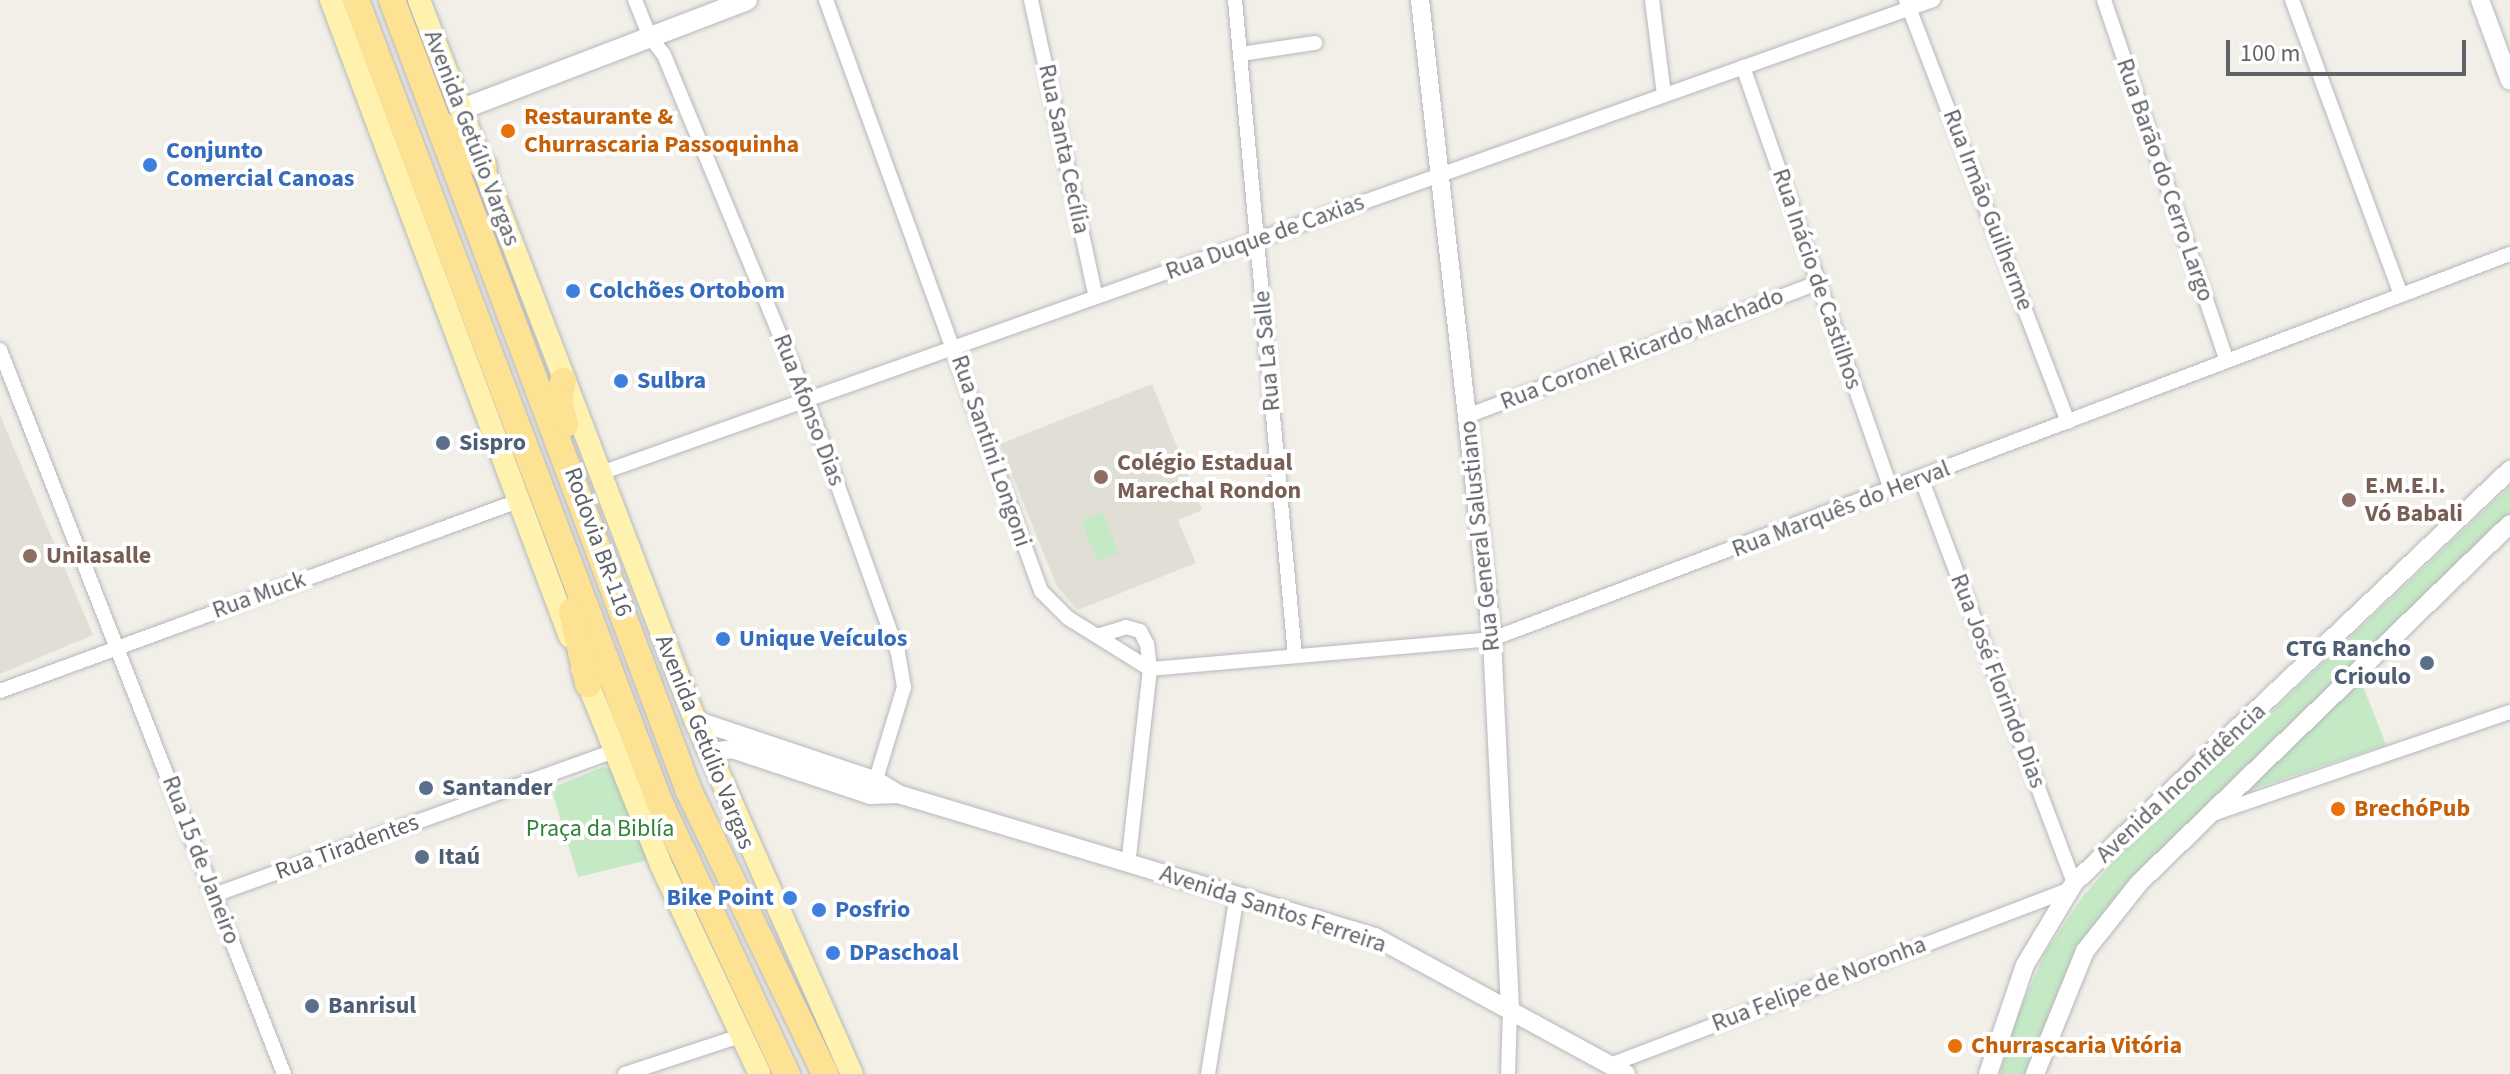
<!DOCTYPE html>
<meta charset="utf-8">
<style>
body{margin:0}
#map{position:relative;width:2510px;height:1074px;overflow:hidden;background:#f1efe8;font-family:"Source Sans 3",sans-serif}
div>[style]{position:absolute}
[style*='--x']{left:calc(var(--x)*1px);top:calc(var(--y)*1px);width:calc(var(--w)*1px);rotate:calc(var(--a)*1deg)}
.education>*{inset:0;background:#e1ded6}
.green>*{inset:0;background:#c5e8c5;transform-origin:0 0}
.roads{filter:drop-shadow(0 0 2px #b5b8bc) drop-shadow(0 0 2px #b5b8bc)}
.minor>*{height:14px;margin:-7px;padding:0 7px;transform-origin:7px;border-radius:7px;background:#fff}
.tertiary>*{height:18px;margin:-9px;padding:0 9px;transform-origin:9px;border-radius:9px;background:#fff}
.secondary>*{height:20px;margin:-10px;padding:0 10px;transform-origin:10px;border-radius:10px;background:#fff}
.primary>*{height:22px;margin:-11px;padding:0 11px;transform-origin:11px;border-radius:11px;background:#fff2af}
.motorway>*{height:26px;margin:-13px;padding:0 13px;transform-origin:13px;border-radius:13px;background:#fde293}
.dots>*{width:22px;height:22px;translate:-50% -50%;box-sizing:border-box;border:4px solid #fff;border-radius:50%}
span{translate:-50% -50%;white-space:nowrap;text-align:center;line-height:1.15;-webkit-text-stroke:8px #fff;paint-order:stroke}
.food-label{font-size:24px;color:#c56008;font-weight:700}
.left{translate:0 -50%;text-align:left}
.street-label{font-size:24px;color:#5f6368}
.shop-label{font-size:24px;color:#366cbe;font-weight:700}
.right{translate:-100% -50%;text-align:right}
.service-label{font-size:24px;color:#4e5e75;font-weight:700}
.education-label{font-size:24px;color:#785e54;font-weight:700}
.park-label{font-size:24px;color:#348238}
.scale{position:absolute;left:2226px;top:40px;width:240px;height:36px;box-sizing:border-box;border:4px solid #5f6368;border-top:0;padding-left:10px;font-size:24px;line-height:28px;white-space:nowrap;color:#5f6368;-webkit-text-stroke:6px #fff;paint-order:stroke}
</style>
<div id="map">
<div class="education">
<div style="clip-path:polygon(1152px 384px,1202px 510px,1178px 520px,1196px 563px,1078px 610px,1057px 587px,1000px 444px)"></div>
<div style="clip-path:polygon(0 415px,93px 635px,0 674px)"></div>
</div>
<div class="green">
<div style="clip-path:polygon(2510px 486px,2510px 516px,2079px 950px,2028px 1074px,2000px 1074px,2012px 1028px,2046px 951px,2084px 895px,2118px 857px)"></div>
<div style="left:1103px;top:512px;width:44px;height:23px;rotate:69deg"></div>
<div style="clip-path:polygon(2361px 681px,2386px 745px,2244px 792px)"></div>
<div style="clip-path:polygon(603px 767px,614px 771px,648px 860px,578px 877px,551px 788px)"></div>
</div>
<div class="roads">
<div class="minor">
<div style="--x:635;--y:0;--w:40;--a:68"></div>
<div style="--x:650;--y:37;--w:23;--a:52"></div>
<div style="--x:664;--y:55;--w:373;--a:67.5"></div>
<div style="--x:807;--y:400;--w:269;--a:70.2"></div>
<div style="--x:898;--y:653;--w:35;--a:80"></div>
<div style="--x:904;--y:687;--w:107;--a:106.9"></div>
<div style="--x:826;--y:0;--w:629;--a:70.01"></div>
<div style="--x:1041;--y:591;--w:38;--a:45"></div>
<div style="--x:1068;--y:618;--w:97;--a:31.9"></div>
<div style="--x:1031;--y:0;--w:304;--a:77.7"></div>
<div style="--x:1235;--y:0;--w:658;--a:84.77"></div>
<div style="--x:1652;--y:0;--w:96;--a:82.8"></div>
<div style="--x:1906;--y:0;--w:452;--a:69"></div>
<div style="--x:2104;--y:0;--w:381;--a:71.2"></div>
<div style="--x:2292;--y:0;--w:314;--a:69.7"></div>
<div style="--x:1241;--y:54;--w:75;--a:-8.5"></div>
<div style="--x:1743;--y:67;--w:448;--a:70.7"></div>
<div style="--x:0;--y:350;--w:778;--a:68.58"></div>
<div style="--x:1467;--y:416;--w:375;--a:-20.8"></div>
<div style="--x:598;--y:474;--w:1417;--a:-19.55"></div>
<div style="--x:1921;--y:478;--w:433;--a:69.3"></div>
<div style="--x:1097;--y:636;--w:30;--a:-17"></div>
<div style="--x:1126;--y:627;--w:15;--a:16"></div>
<div style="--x:1140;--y:631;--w:15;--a:62"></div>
<div style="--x:1147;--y:644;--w:25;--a:83"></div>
<div style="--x:1150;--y:669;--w:196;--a:96.4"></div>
<div style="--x:1150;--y:669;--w:343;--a:-5"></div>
<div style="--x:1492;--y:639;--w:1088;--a:-20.72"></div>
<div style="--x:0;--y:691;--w:552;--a:-20.14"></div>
<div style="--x:2212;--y:814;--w:315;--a:-18.9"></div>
<div style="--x:214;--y:895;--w:426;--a:-19.8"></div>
<div style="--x:1610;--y:1065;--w:493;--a:-20.9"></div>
<div style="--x:625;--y:1074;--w:121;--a:-18.3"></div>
<div style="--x:1208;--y:1074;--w:182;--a:-80.8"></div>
<div style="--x:1508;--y:1074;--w:63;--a:-88.2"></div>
</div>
<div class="tertiary">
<div style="--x:1420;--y:0;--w:643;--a:83.57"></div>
<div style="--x:1492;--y:639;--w:372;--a:87.2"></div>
<div style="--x:2480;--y:0;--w:86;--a:69.7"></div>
<div style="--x:695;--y:720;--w:192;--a:18.5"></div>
<div style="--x:877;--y:781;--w:25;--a:32"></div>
<div style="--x:898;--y:794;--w:498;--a:16.7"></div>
<div style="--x:1375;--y:937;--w:286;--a:28.6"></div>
<div style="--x:711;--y:761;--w:13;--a:-48"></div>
<div style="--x:720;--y:751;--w:12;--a:-9"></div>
<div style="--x:732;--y:749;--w:145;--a:18.4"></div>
<div style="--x:870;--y:795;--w:28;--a:-2"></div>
<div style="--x:1988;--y:1074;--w:115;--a:-71.3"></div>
<div style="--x:2025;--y:965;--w:96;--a:-59.1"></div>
<div style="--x:2074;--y:883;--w:601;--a:-43.45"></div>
<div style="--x:2035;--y:1074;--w:133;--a:-67.9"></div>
<div style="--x:2085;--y:951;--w:87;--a:-51.5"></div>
<div style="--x:2139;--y:883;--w:516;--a:-44.06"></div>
</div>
<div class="secondary">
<div style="--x:462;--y:109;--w:305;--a:-20.9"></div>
</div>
<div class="primary">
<div style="--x:331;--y:0;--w:680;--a:69.43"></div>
<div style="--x:419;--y:0;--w:771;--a:69.03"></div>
<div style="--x:695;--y:720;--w:387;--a:66.1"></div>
<div style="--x:582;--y:669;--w:211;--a:68"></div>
<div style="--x:661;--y:865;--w:231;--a:64.7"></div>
</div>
<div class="motorway">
<div style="--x:356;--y:0;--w:856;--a:69.28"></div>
<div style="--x:659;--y:801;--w:302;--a:64.9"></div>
<div style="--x:392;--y:0;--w:845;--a:69.42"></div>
<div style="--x:689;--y:791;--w:314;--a:64.3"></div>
<div style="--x:444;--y:126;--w:57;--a:45.7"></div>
<div style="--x:563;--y:381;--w:20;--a:101"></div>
<div style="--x:559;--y:401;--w:24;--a:75"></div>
<div style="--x:572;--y:611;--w:75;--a:77.6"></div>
</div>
</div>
<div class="dots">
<div style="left:508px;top:131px;background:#e8710a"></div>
<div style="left:150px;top:165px;background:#3f7fe0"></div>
<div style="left:573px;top:291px;background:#3f7fe0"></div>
<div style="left:621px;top:381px;background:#3f7fe0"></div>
<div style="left:443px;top:443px;background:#5c6f8a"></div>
<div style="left:1101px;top:477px;background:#8d6e63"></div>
<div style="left:2349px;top:500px;background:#8d6e63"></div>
<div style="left:30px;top:556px;background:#8d6e63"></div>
<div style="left:723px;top:639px;background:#3f7fe0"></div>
<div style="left:2427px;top:663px;background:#5c6f8a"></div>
<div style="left:426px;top:788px;background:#5c6f8a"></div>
<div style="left:2338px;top:809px;background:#e8710a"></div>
<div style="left:422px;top:857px;background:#5c6f8a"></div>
<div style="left:790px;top:898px;background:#3f7fe0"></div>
<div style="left:819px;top:910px;background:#3f7fe0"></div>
<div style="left:833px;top:953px;background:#3f7fe0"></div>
<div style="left:312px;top:1006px;background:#5c6f8a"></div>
<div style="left:1955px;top:1046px;background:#e8710a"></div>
</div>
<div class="food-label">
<span class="left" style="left:524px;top:131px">Restaurante &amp;<br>Churrascaria Passoquinha</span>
<span class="left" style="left:2354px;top:809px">BrechóPub</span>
<span class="left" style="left:1971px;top:1046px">Churrascaria Vitória</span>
</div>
<div class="street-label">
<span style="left:472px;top:138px;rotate:69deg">Avenida Getúlio Vargas</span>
<span style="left:1064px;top:149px;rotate:78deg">Rua Santa Cecília</span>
<span style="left:2165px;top:180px;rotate:71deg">Rua Barão do Cerro Largo</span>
<span style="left:1988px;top:210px;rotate:69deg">Rua Irmão Guilherme</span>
<span style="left:1265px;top:237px;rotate:-20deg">Rua Duque de Caxias</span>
<span style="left:1817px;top:279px;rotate:71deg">Rua Inácio de Castilhos</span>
<span style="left:1642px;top:349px;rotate:-21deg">Rua Coronel Ricardo Machado</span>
<span style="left:1267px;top:351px;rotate:-95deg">Rua La Salle</span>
<span style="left:809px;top:410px;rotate:69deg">Rua Afonso Dias</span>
<span style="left:991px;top:451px;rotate:71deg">Rua Santini Longoni</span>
<span style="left:1841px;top:509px;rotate:-21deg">Rua Marquês do Herval</span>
<span style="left:1480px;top:536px;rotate:-96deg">Rua General Salustiano</span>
<span style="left:598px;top:542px;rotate:70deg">Rodovia BR-116</span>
<span style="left:259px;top:595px;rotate:-20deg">Rua Muck</span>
<span style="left:1998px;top:681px;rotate:69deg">Rua José Florindo Dias</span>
<span style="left:705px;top:742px;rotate:68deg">Avenida Getúlio Vargas</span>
<span style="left:2181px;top:783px;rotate:-43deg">Avenida Inconfidência</span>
<span style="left:347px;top:847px;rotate:-20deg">Rua Tiradentes</span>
<span style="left:201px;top:860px;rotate:69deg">Rua 15 de Janeiro</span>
<span style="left:1273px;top:909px;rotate:18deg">Avenida Santos Ferreira</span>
<span style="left:1819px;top:984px;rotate:-21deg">Rua Felipe de Noronha</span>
</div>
<div class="shop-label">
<span class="left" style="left:166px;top:165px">Conjunto<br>Comercial Canoas</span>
<span class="left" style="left:589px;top:291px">Colchões Ortobom</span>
<span class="left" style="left:637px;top:381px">Sulbra</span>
<span class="left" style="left:739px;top:639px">Unique Veículos</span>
<span class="right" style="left:774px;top:898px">Bike Point</span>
<span class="left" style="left:835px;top:910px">Posfrio</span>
<span class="left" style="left:849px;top:953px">DPaschoal</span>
</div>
<div class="service-label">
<span class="left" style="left:459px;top:443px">Sispro</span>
<span class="right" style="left:2411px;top:663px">CTG Rancho<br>Crioulo</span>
<span class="left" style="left:442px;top:788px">Santander</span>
<span class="left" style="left:438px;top:857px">Itaú</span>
<span class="left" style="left:328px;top:1006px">Banrisul</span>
</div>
<div class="education-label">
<span class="left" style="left:1117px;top:477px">Colégio Estadual<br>Marechal Rondon</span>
<span class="left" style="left:2365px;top:500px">E.M.E.I.<br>Vó Babali</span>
<span class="left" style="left:46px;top:556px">Unilasalle</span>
</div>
<div class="park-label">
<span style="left:600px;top:829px">Praça da Biblía</span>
</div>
<div class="scale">100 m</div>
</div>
